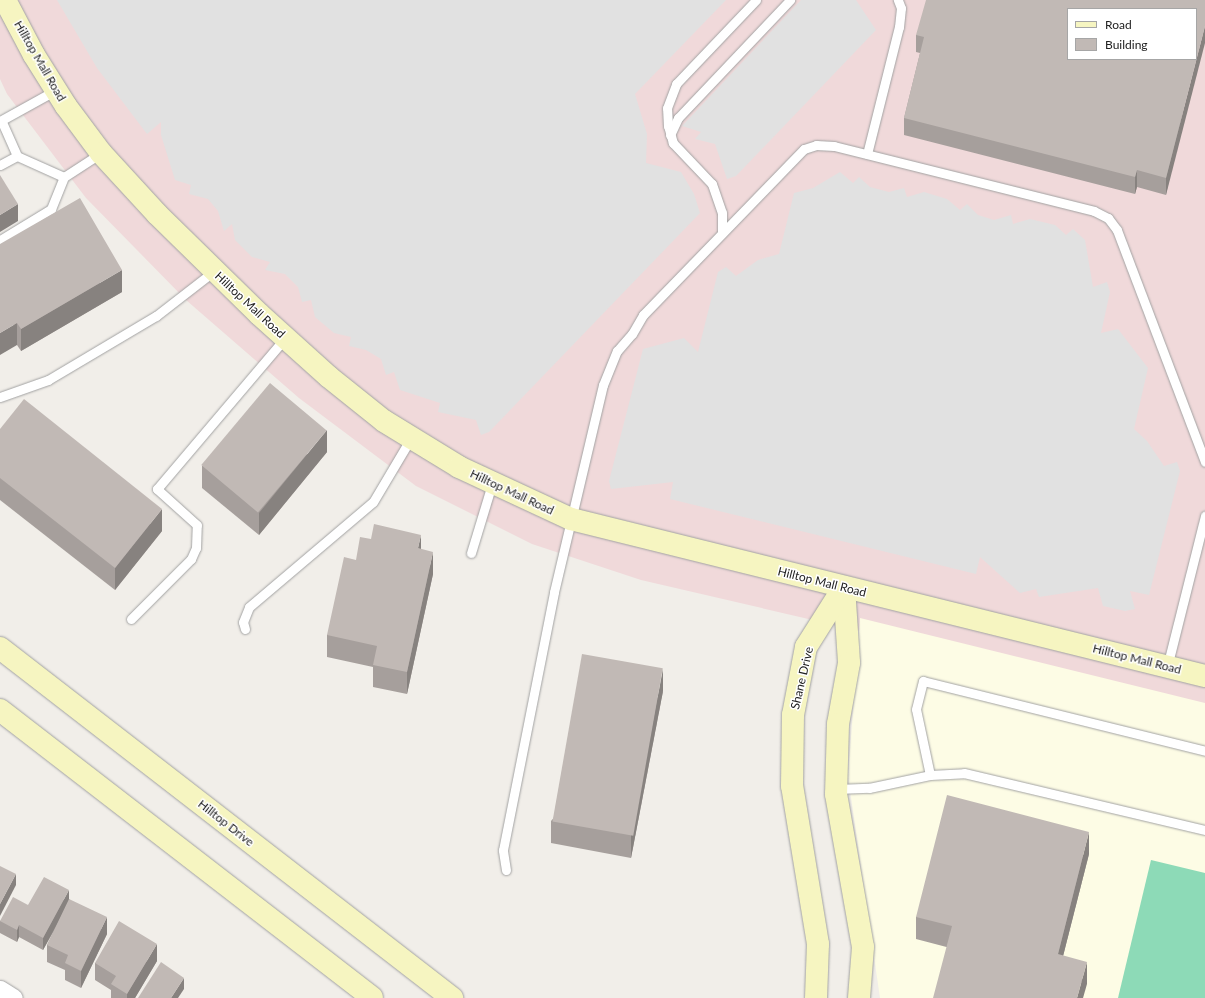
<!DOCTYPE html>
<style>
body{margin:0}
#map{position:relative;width:1205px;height:998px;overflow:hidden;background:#f1eee9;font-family:Lato,sans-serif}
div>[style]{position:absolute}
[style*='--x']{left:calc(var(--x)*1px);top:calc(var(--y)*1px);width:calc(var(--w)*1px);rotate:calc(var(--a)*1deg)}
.commercial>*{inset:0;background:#f0d9da}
.education>*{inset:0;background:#fdfce5}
.pitch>*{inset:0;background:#8ddab7}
.parking>*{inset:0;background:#e1e1e1}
.roads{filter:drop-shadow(0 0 1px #a2a2a2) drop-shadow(0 0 1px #a2a2a2)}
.lane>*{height:9px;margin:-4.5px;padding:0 4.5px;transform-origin:4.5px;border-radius:4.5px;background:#fff}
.street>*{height:19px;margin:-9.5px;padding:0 9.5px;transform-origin:9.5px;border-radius:9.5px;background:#fff}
.secondary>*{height:22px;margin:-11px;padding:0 11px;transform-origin:11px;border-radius:11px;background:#f6f5c1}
.wall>*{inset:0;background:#a69f9c}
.shaded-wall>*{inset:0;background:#87827f}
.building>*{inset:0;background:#c1b9b5;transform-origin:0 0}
span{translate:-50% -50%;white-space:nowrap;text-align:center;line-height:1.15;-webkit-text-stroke:3px #fff;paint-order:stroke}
.street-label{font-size:12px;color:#212121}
.legend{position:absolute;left:1067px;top:8px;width:130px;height:52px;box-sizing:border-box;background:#fff;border:1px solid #a6a6a6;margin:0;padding:5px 7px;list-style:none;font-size:12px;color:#212121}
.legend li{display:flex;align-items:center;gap:8px;height:20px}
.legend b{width:20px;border:1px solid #a6a6a6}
</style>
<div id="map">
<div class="commercial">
<div style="clip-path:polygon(evenodd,0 0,1205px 0,1205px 716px,886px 637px,641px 580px,532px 544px,416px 486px,299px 398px,186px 300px,86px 198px,7px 94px,0 79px,0 0,1068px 9px,1196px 9px,1196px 59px,1068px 59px,1068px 9px)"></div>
</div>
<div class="education">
<div style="clip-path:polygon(860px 618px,1205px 703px,1205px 998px,880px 998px,848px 777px)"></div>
</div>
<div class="pitch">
<div style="clip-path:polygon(1151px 860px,1205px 873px,1205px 998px,1118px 998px)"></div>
</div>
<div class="parking">
<div style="clip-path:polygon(57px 0,726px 0,635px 94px,647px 134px,646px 163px,681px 172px,694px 194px,700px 213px,489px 432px,481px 435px,476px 420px,438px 412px,440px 403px,400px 390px,394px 372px,386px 375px,381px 359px,366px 350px,349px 346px,351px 337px,334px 333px,315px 317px,311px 300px,302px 302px,298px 287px,285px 274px,265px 270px,270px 262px,252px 257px,235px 240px,232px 224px,224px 231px,218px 211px,208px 199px,189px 194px,191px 185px,175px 180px,161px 135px,161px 122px,147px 134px,97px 68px)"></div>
<div style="clip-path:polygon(801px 0,856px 0,876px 30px,736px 176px,727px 179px,715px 144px,695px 139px,701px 132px,682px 126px)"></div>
<div style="clip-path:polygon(840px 172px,853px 183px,859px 177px,870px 187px,889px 192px,904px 188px,907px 197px,924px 192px,947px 199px,960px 210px,967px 204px,978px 215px,994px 220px,1011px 215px,1013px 224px,1030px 219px,1055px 225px,1066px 235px,1073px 229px,1085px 240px,1093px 287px,1107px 282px,1110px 292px,1101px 333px,1118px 329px,1148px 368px,1134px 429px,1147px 441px,1164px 466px,1177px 462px,1180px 471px,1149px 595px,1130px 591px,1135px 609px,1125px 611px,1103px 606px,1098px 588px,1039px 597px,1036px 589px,1020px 593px,980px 557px,976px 574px,670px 499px,673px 482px,611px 489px,609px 481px,643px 349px,684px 338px,698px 352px,718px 272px,726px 267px,736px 276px,758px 260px,779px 254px,794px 193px,813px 188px)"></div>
</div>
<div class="roads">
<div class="lane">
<div style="--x:0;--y:121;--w:64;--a:-29"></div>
<div style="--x:2;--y:122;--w:37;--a:66"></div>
<div style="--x:670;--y:135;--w:19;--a:-65"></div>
<div style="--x:678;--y:118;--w:163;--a:-46.5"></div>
<div style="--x:867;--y:154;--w:131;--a:-75.9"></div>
<div style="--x:899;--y:27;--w:19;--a:-84"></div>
<div style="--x:901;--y:8;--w:9;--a:-111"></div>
<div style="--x:0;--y:165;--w:19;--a:-28"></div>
<div style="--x:17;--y:156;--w:51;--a:24.1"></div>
<div style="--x:64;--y:177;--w:44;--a:-33"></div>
<div style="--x:722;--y:233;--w:20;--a:-90"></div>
<div style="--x:722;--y:213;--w:31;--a:-109"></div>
<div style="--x:712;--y:184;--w:57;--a:-133.6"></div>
<div style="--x:673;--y:143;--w:18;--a:-106"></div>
<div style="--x:668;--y:126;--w:18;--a:-93"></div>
<div style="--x:667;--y:108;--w:26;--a:-69"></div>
<div style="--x:676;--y:84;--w:116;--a:-46.4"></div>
<div style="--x:0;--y:240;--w:60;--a:-31.3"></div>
<div style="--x:51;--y:209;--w:35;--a:-68"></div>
<div style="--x:0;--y:397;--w:51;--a:-19.5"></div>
<div style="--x:48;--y:380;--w:126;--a:-30.7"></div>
<div style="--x:156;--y:316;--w:73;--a:-37.8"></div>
<div style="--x:471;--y:553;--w:72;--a:-73.1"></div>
<div style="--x:131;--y:619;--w:85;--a:-45"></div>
<div style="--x:191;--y:559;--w:12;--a:-66"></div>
<div style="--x:196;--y:548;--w:23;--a:-88"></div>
<div style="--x:197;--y:525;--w:54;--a:-138"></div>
<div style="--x:157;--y:489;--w:198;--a:-49.7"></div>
<div style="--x:245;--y:629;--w:7;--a:-106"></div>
<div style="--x:243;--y:622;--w:16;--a:-68"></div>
<div style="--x:249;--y:607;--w:162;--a:-40.3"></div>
<div style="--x:373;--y:502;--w:74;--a:-59.3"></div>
<div style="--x:1167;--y:667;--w:156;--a:-75.9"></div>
<div style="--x:930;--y:775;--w:67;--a:-102"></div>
<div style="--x:916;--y:709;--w:29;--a:-76"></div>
<div style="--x:923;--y:681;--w:291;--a:13.9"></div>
<div style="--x:836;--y:789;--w:33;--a:-2"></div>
<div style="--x:869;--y:788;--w:62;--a:-12"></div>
<div style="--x:930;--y:775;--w:34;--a:-3"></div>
<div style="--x:964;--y:773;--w:248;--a:13.3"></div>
<div style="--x:506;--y:870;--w:20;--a:-99"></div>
<div style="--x:503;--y:850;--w:263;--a:-78.8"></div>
<div style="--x:554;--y:592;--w:213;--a:-76.7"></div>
<div style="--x:603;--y:385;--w:37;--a:-68"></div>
<div style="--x:617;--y:351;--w:23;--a:-49"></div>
<div style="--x:632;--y:334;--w:22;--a:-60"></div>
<div style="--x:643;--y:315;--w:231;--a:-45.9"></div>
<div style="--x:804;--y:149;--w:13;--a:-18"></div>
<div style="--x:816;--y:145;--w:18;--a:3"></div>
<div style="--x:834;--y:146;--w:268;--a:14"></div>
<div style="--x:1094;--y:211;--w:16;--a:27"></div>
<div style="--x:1108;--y:218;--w:15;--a:53"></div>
<div style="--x:1117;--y:230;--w:248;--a:69.2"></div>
</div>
<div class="street">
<div style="--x:0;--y:990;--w:15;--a:32"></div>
</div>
<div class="secondary">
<div style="--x:5;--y:0;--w:62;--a:62.2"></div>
<div style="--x:34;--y:55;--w:60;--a:57.9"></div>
<div style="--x:66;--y:106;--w:59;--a:53.3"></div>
<div style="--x:101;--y:153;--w:83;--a:47.4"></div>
<div style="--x:157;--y:214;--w:143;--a:44.4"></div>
<div style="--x:259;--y:314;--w:94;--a:42"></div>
<div style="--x:329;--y:377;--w:70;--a:38.7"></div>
<div style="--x:384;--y:421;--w:88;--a:31.5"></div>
<div style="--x:459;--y:467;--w:123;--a:24.9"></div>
<div style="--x:571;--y:519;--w:653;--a:13.91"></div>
<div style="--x:844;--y:587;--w:76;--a:86.2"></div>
<div style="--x:849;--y:663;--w:62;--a:100.2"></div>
<div style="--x:838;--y:724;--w:70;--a:91.6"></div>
<div style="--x:836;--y:794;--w:155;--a:80"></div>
<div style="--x:863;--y:947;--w:51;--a:94.5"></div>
<div style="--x:0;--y:648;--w:572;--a:37.75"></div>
<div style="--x:0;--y:710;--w:470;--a:37.7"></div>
<div style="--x:816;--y:998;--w:54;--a:-87.9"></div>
<div style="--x:818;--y:944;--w:160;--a:-99.3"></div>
<div style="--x:792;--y:786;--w:71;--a:-89.2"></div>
<div style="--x:793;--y:715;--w:69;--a:-79.2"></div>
<div style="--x:806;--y:647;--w:71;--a:-57.7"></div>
</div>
</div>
<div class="wall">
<div style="clip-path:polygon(1205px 0,1166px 195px,1137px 187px,1135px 194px,904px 135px,904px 118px,920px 53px,916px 52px,916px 35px)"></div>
<div style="clip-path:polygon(0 244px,122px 292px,21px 351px,17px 345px)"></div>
<div style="clip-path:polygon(0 429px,162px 531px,115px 590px,0 500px)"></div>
<div style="clip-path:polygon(327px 452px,259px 535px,202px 488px,202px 466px)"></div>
<div style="clip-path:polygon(421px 549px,433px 574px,407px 694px,373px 687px,373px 667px,327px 657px,327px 635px)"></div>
<div style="clip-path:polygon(663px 691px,631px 858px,551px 843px,551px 821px)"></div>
<div style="clip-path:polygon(1089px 854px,1063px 956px,1087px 984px,916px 939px,916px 917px)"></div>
<div style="clip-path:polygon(69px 899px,107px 934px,81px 988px,65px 980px,65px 970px,47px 962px,47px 945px,54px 931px,43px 950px,19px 937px,17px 942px,0 933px,0 921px,28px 905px)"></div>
<div style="clip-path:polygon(157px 961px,135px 998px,111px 998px,111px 990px,95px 980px,95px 963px)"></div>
</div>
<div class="shaded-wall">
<div style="clip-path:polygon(1205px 26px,1205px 43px,1166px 195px,1166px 178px)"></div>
<div style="clip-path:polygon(1137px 170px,1137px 187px,1135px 194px,1135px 177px)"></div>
<div style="clip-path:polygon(18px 204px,18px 221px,0 232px,0 215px)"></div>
<div style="clip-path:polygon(122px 270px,122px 292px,21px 351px,21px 329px)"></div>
<div style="clip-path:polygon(17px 323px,17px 345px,0 355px,0 333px)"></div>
<div style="clip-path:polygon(327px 430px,327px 452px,259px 535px,259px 513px)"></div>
<div style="clip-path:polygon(162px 509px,162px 531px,115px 590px,115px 568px)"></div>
<div style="clip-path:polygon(421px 535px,421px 557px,418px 548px)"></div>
<div style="clip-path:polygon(433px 552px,433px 574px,407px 694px,407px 672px)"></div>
<div style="clip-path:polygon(663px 669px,663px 691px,631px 858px,631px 836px)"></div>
<div style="clip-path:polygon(1089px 832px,1089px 854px,1058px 976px,1058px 954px)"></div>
<div style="clip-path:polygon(16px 874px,16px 885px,0 916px,0 904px)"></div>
<div style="clip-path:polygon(69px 890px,69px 902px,43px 950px,43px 938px)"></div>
<div style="clip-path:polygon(107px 917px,107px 934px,81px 988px,81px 971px)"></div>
<div style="clip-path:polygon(19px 925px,19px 937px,17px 942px,17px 930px)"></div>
<div style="clip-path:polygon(157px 944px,157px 961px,135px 998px,127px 998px,127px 994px)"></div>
<div style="clip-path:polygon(1087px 962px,1087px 984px,1083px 998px,1077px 998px)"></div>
<div style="clip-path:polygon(184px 978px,184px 989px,178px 998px,171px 998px)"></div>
</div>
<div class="building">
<div style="clip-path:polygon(evenodd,926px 0,1205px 0,1205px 26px,1166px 178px,1137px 170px,1135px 177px,904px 118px,924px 37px,916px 35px,926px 0,1068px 9px,1196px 9px,1196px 59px,1068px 59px,1068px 9px)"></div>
<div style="clip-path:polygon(0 175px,18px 204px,0 215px)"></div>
<div style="clip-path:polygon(80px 198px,122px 270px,21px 329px,17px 323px,0 333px,0 244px)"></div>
<div style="left:270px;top:383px;width:74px;height:107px;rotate:40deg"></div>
<div style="clip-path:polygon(24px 399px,162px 509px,115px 568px,0 478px,0 429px)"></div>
<div style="clip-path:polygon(374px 524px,421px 535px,418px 548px,433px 552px,407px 672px,373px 665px,377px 646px,327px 635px,344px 557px,356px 560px,360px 537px,371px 539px)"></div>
<div style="left:582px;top:654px;width:82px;height:170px;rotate:10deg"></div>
<div style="clip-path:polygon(947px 795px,1089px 832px,1058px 954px,1087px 962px,1077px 998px,933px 998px,952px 926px,916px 917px)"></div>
<div style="clip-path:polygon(0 866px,16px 874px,0 904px)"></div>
<div style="clip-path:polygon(44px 877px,69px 890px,43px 938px,19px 925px,17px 930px,0 921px,13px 897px,28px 905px)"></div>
<div style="clip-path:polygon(69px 899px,107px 917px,81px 971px,65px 963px,68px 955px,47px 945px)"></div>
<div style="clip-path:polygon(119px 921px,157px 944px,127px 994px,111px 984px,116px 976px,95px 963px)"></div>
<div style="clip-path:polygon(161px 962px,184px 978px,171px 998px,138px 998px)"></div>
</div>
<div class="street-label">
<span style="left:40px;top:61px;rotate:60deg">Hilltop Mall Road</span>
<span style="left:250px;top:305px;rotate:43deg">Hilltop Mall Road</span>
<span style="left:512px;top:492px;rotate:25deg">Hilltop Mall Road</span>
<span style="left:822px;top:582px;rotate:14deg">Hilltop Mall Road</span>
<span style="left:1137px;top:659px;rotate:14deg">Hilltop Mall Road</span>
<span style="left:802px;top:678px;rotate:-77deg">Shane Drive</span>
<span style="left:226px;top:823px;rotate:38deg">Hilltop Drive</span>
</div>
<ul class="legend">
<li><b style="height:5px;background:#f6f5c1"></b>Road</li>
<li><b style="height:11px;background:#c1b9b5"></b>Building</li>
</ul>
</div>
